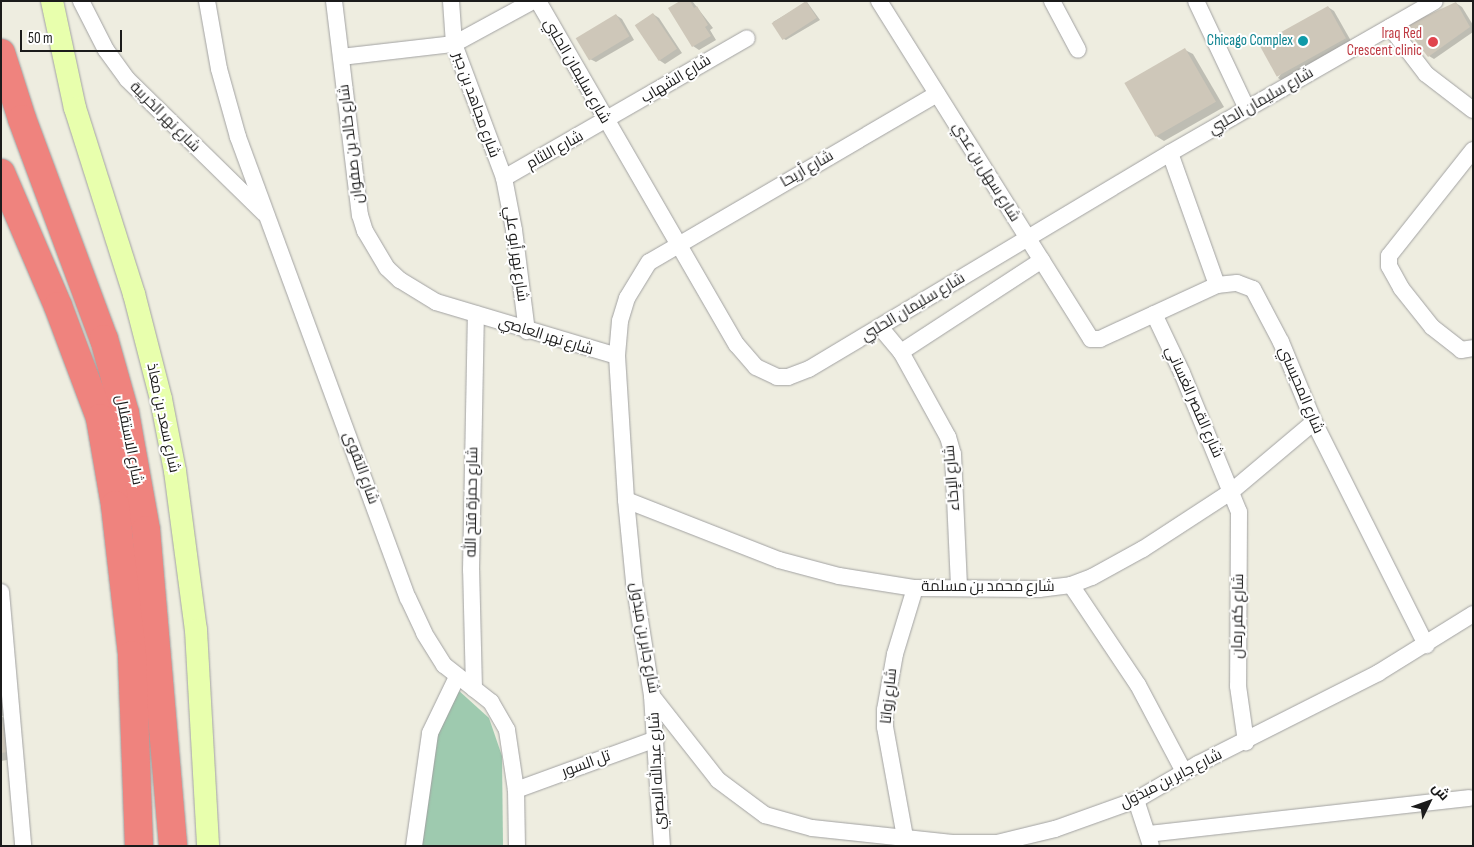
<!DOCTYPE html>
<meta charset="utf-8">
<style>
body{margin:0}
#map{position:relative;width:1474px;height:847px;overflow:hidden;background:#eeede0;font-family:"Sofia Sans Condensed",Cairo,sans-serif}
div>[style]{position:absolute}
[style*='--x']{left:calc(var(--x)*1px);top:calc(var(--y)*1px);width:calc(var(--w)*1px);rotate:calc(var(--a)*1deg)}
.cemetery>*{inset:0;background:#9ecaaf}
.shadow>*{inset:0;background:#0003}
.building>*{inset:0;background:#cec7b9;transform-origin:0 0}
.roads{filter:drop-shadow(0 0 1px #a2a2a2) drop-shadow(0 0 1px #a2a2a2)}
.street>*{height:16px;margin:-8px;padding:0 8px;transform-origin:8px;border-radius:8px;background:#fff}
.secondary>*{height:22px;margin:-11px;padding:0 11px;transform-origin:11px;border-radius:11px;background:#e8ffad}
.highway>*{height:28px;margin:-14px;padding:0 14px;transform-origin:14px;border-radius:14px;background:#ef837e}
.dots>*{width:14px;height:14px;translate:-50% -50%;box-sizing:border-box;border:2px solid #fff;border-radius:50%}
span{translate:-50% -50%;white-space:nowrap;text-align:center;line-height:1.15;-webkit-text-stroke:4px #fff;paint-order:stroke}
.health-label{font-size:15px;color:#be3a42}
.right{translate:-100% -50%;text-align:right}
.culture-label{font-size:15px;color:#0d838f}
.street-label{font-size:15px;color:#1b1b1b}
.frame{position:absolute;inset:0;border:2px solid #1b1b1b;pointer-events:none}
.north{position:absolute;left:1404px;top:777px;width:50px;height:50px;-webkit-text-stroke:4px #fff;paint-order:stroke;rotate:48deg;font-size:14px;font-weight:700;line-height:20px;text-align:center;color:#1b1b1b}
.north::after{content:'';display:block;margin:auto;width:18px;height:22px;background:#1b1b1b;clip-path:polygon(50% 0,100% 100%,50% 72%,0 100%)}
.scale{position:absolute;left:20px;top:30px;width:102px;height:22px;box-sizing:border-box;border:2px solid #1b1b1b;border-top:0;padding-left:6px;font-size:15px;line-height:18px;white-space:nowrap;color:#1b1b1b;-webkit-text-stroke:4px #fff;paint-order:stroke}
</style>
<div id="map">
<div class="cemetery">
<div style="clip-path:polygon(457px 689px,489px 718px,502px 756px,503px 846px,411px 846px,423px 746px)"></div>
</div>
<div class="shadow">
<div style="clip-path:polygon(682px 1px,693px 2px,713px 28px,710px 30px,716px 40px,699px 50px,693px 46px)"></div>
<div style="clip-path:polygon(807px 2px,820px 20px,786px 40px,782px 38px,773px 22px)"></div>
<div style="clip-path:polygon(1456px 3px,1462px 7px,1473px 25px,1473px 32px,1434px 59px,1429px 56px)"></div>
<div style="clip-path:polygon(1328px 7px,1334px 11px,1351px 41px,1284px 82px,1278px 78px)"></div>
<div style="clip-path:polygon(653px 14px,659px 18px,682px 53px,665px 64px,659px 60px,636px 25px)"></div>
<div style="clip-path:polygon(616px 15px,622px 19px,634px 40px,596px 62px,590px 59px)"></div>
<div style="clip-path:polygon(1185px 50px,1193px 54px,1224px 107px,1164px 141px,1156px 136px)"></div>
<div style="clip-path:polygon(1px 677px,16px 714px,1px 716px)"></div>
<div style="clip-path:polygon(1px 716px,14px 724px,19px 758px,1px 761px)"></div>
</div>
<div class="building">
<div style="clip-path:polygon(680px 1px,690px 1px,694px 8px,697px 6px,708px 25px,705px 27px,711px 36px,692px 47px,668px 8px)"></div>
<div style="left:806px;top:1px;width:20px;height:41px;rotate:57deg"></div>
<div style="clip-path:polygon(1456px 2px,1470px 27px,1428px 57px,1404px 26px)"></div>
<div style="left:1328px;top:6px;width:37px;height:79px;rotate:61deg"></div>
<div style="left:653px;top:13px;width:43px;height:22px;rotate:56deg"></div>
<div style="left:616px;top:14px;width:26px;height:47px;rotate:59deg"></div>
<div style="left:1185px;top:48px;width:62px;height:70px;rotate:60deg"></div>
<div style="clip-path:polygon(1px 714px,7px 752px,1px 753px)"></div>
</div>
<div class="roads">
<div class="street">
<div style="--x:81;--y:1;--w:55;--a:63"></div>
<div style="--x:106;--y:50;--w:36;--a:54"></div>
<div style="--x:127;--y:79;--w:192;--a:44.4"></div>
<div style="--x:207;--y:1;--w:69;--a:80"></div>
<div style="--x:219;--y:69;--w:71;--a:74.4"></div>
<div style="--x:238;--y:137;--w:491;--a:69.8"></div>
<div style="--x:408;--y:598;--w:38;--a:65"></div>
<div style="--x:424;--y:633;--w:38;--a:58"></div>
<div style="--x:444;--y:665;--w:60;--a:38.2"></div>
<div style="--x:491;--y:702;--w:32;--a:60"></div>
<div style="--x:507;--y:730;--w:61;--a:81.5"></div>
<div style="--x:516;--y:790;--w:56;--a:89"></div>
<div style="--x:334;--y:1;--w:216;--a:83.1"></div>
<div style="--x:360;--y:215;--w:17;--a:73"></div>
<div style="--x:365;--y:231;--w:43;--a:59.3"></div>
<div style="--x:387;--y:268;--w:18;--a:43"></div>
<div style="--x:400;--y:280;--w:42;--a:31.4"></div>
<div style="--x:436;--y:302;--w:189;--a:16.6"></div>
<div style="--x:451;--y:1;--w:43;--a:86"></div>
<div style="--x:454;--y:44;--w:143;--a:69.5"></div>
<div style="--x:504;--y:178;--w:53;--a:79.1"></div>
<div style="--x:514;--y:230;--w:102;--a:82.7"></div>
<div style="--x:538;--y:1;--w:397;--a:60"></div>
<div style="--x:737;--y:345;--w:29;--a:49"></div>
<div style="--x:756;--y:367;--w:23;--a:25"></div>
<div style="--x:777;--y:377;--w:11;--a:0"></div>
<div style="--x:788;--y:377;--w:22;--a:-21"></div>
<div style="--x:809;--y:369;--w:421;--a:-30.9"></div>
<div style="--x:1170;--y:153;--w:305;--a:-29.8"></div>
<div style="--x:879;--y:1;--w:399;--a:57.9"></div>
<div style="--x:1091;--y:339;--w:9;--a:0"></div>
<div style="--x:1100;--y:339;--w:129;--a:-24.8"></div>
<div style="--x:1217;--y:285;--w:20;--a:-6"></div>
<div style="--x:1237;--y:283;--w:17;--a:21"></div>
<div style="--x:1253;--y:289;--w:60;--a:62.2"></div>
<div style="--x:1281;--y:342;--w:87;--a:67.6"></div>
<div style="--x:1314;--y:422;--w:250;--a:63.3"></div>
<div style="--x:1052;--y:1;--w:55;--a:62"></div>
<div style="--x:1196;--y:1;--w:119;--a:64.7"></div>
<div style="--x:1390;--y:27;--w:59;--a:52.5"></div>
<div style="--x:1426;--y:74;--w:59;--a:37.5"></div>
<div style="--x:341;--y:57;--w:114;--a:-6.6"></div>
<div style="--x:454;--y:44;--w:90;--a:-28.6"></div>
<div style="--x:937;--y:94;--w:333;--a:149.7"></div>
<div style="--x:649;--y:262;--w:42;--a:121.4"></div>
<div style="--x:627;--y:298;--w:24;--a:107"></div>
<div style="--x:620;--y:321;--w:35;--a:95"></div>
<div style="--x:617;--y:356;--w:144;--a:86.4"></div>
<div style="--x:626;--y:500;--w:82;--a:84.4"></div>
<div style="--x:634;--y:582;--w:115;--a:81"></div>
<div style="--x:652;--y:696;--w:107;--a:51.8"></div>
<div style="--x:718;--y:780;--w:59;--a:36.7"></div>
<div style="--x:765;--y:815;--w:49;--a:15.5"></div>
<div style="--x:812;--y:828;--w:141;--a:6.1"></div>
<div style="--x:952;--y:843;--w:45;--a:0"></div>
<div style="--x:997;--y:843;--w:60;--a:-13.6"></div>
<div style="--x:1055;--y:829;--w:86;--a:-19.7"></div>
<div style="--x:1136;--y:800;--w:72;--a:-30.1"></div>
<div style="--x:1198;--y:764;--w:202;--a:-26.8"></div>
<div style="--x:1378;--y:673;--w:112;--a:-31.8"></div>
<div style="--x:1473;--y:150;--w:135;--a:128.4"></div>
<div style="--x:1389;--y:256;--w:10;--a:90"></div>
<div style="--x:1389;--y:266;--w:25;--a:61"></div>
<div style="--x:1401;--y:288;--w:50;--a:51.5"></div>
<div style="--x:1432;--y:327;--w:37;--a:38"></div>
<div style="--x:1461;--y:350;--w:12;--a:-9"></div>
<div style="--x:1170;--y:153;--w:140;--a:70.4"></div>
<div style="--x:504;--y:178;--w:280;--a:-29.9"></div>
<div style="--x:1154;--y:314;--w:65;--a:64.6"></div>
<div style="--x:1182;--y:373;--w:150;--a:67.7"></div>
<div style="--x:1239;--y:512;--w:174;--a:90.3"></div>
<div style="--x:1238;--y:686;--w:57;--a:81.9"></div>
<div style="--x:880;--y:327;--w:33;--a:50"></div>
<div style="--x:901;--y:352;--w:97;--a:61.1"></div>
<div style="--x:948;--y:437;--w:18;--a:74"></div>
<div style="--x:953;--y:454;--w:134;--a:87.4"></div>
<div style="--x:901;--y:352;--w:168;--a:-33.1"></div>
<div style="--x:626;--y:500;--w:164;--a:21.4"></div>
<div style="--x:779;--y:560;--w:62;--a:14.9"></div>
<div style="--x:839;--y:576;--w:77;--a:9"></div>
<div style="--x:915;--y:588;--w:124;--a:0.5"></div>
<div style="--x:1039;--y:589;--w:32;--a:-7"></div>
<div style="--x:1071;--y:585;--w:22;--a:-21"></div>
<div style="--x:1092;--y:577;--w:58;--a:-28.8"></div>
<div style="--x:1143;--y:549;--w:106;--a:-33.1"></div>
<div style="--x:1232;--y:491;--w:107;--a:-40.1"></div>
<div style="--x:1071;--y:585;--w:120;--a:56.2"></div>
<div style="--x:1138;--y:685;--w:98;--a:62.1"></div>
<div style="--x:1;--y:592;--w:255;--a:85"></div>
<div style="--x:474;--y:689;--w:119;--a:-91.4"></div>
<div style="--x:471;--y:570;--w:256;--a:-88.9"></div>
<div style="--x:652;--y:696;--w:150;--a:86.2"></div>
<div style="--x:516;--y:790;--w:149;--a:-20"></div>
<div style="--x:1136;--y:800;--w:48;--a:71.9"></div>
<div style="--x:1148;--y:834;--w:323;--a:-6.4"></div>
<div style="--x:905;--y:837;--w:112;--a:-100.3"></div>
<div style="--x:885;--y:727;--w:17;--a:-90"></div>
<div style="--x:885;--y:710;--w:57;--a:-79.9"></div>
<div style="--x:895;--y:654;--w:69;--a:-73.1"></div>
<div style="--x:414;--y:846;--w:114;--a:-81.9"></div>
<div style="--x:430;--y:733;--w:62;--a:-64.3"></div>
</div>
<div class="secondary">
<div style="--x:52;--y:1;--w:109;--a:77.9"></div>
<div style="--x:75;--y:108;--w:195;--a:72.4"></div>
<div style="--x:134;--y:294;--w:108;--a:75.6"></div>
<div style="--x:161;--y:399;--w:73;--a:79"></div>
<div style="--x:175;--y:471;--w:160;--a:82.5"></div>
<div style="--x:196;--y:630;--w:216;--a:86.8"></div>
</div>
<div class="highway">
<div style="--x:1;--y:53;--w:69;--a:72.3"></div>
<div style="--x:22;--y:119;--w:235;--a:69.6"></div>
<div style="--x:104;--y:339;--w:77;--a:74.2"></div>
<div style="--x:125;--y:413;--w:119;--a:79.8"></div>
<div style="--x:146;--y:530;--w:317;--a:85.1"></div>
<div style="--x:1;--y:173;--w:145;--a:66.8"></div>
<div style="--x:58;--y:306;--w:120;--a:69.4"></div>
<div style="--x:100;--y:418;--w:88;--a:80.2"></div>
<div style="--x:115;--y:505;--w:151;--a:83.5"></div>
<div style="--x:132;--y:655;--w:191;--a:87.9"></div>
</div>
</div>
<div class="dots">
<div style="left:1303px;top:41px;background:#0f9aa8"></div>
<div style="left:1433px;top:42px;background:#e0444e"></div>
</div>
<div class="health-label">
<span class="right" style="left:1422px;top:42px">Iraq Red<br>Crescent clinic</span>
</div>
<div class="culture-label">
<span class="right" style="left:1293px;top:41px">Chicago Complex</span>
</div>
<div class="street-label">
<span style="left:577px;top:71px;rotate:60deg">شارع سليمان الحلبي</span>
<span style="left:676px;top:79px;rotate:-31deg">شارع الشهاب</span>
<span style="left:1261px;top:101px;rotate:-30deg">شارع سليمان الحلبي</span>
<span style="left:476px;top:105px;rotate:70deg">شارع مجاهد بن جبر</span>
<span style="left:165px;top:117px;rotate:45deg">شارع نهر الخريبة</span>
<span style="left:351px;top:144px;rotate:-97deg">شارع خالد بن صفوان</span>
<span style="left:555px;top:150px;rotate:-29deg">شارع اللثام</span>
<span style="left:807px;top:169px;rotate:-30deg">شارع أريحا</span>
<span style="left:986px;top:172px;rotate:58deg">شارع سهل بن عدي</span>
<span style="left:516px;top:254px;rotate:82deg">شارع نهر أبو علي</span>
<span style="left:913px;top:307px;rotate:-31deg">شارع سليمان الحلبي</span>
<span style="left:546px;top:336px;rotate:17deg">شارع نهر العاصي</span>
<span style="left:1301px;top:390px;rotate:67deg">شارع المحيسني</span>
<span style="left:1194px;top:402px;rotate:66deg">شارع القصر الغساني</span>
<span style="left:163px;top:418px;rotate:78deg">شارع سعد بن معاذ</span>
<span style="left:129px;top:440px;rotate:79deg">شارع الاستقلال</span>
<span style="left:361px;top:468px;rotate:70deg">شارع التقوى</span>
<span style="left:952px;top:478px;rotate:-95deg">شارع الإخاء</span>
<span style="left:472px;top:502px;rotate:-89deg">شارع حمزة فتح الله</span>
<span style="left:988px;top:587px">شارع محمد بن مسلمة</span>
<span style="left:1238px;top:616px;rotate:-89deg">شارع كفر رمان</span>
<span style="left:644px;top:638px;rotate:80deg">شارع جابر بن مبذول</span>
<span style="left:889px;top:696px;rotate:-84deg">شارع زواتا</span>
<span style="left:586px;top:764px;rotate:-20deg">تل السور</span>
<span style="left:657px;top:771px;rotate:-93deg">شارع عبدالله البصري</span>
<span style="left:1171px;top:779px;rotate:-27deg">شارع جابر بن مبذول</span>
</div>
<div class="frame"></div>
<div class="north">ش</div>
<div class="scale">50 m</div>
</div>
